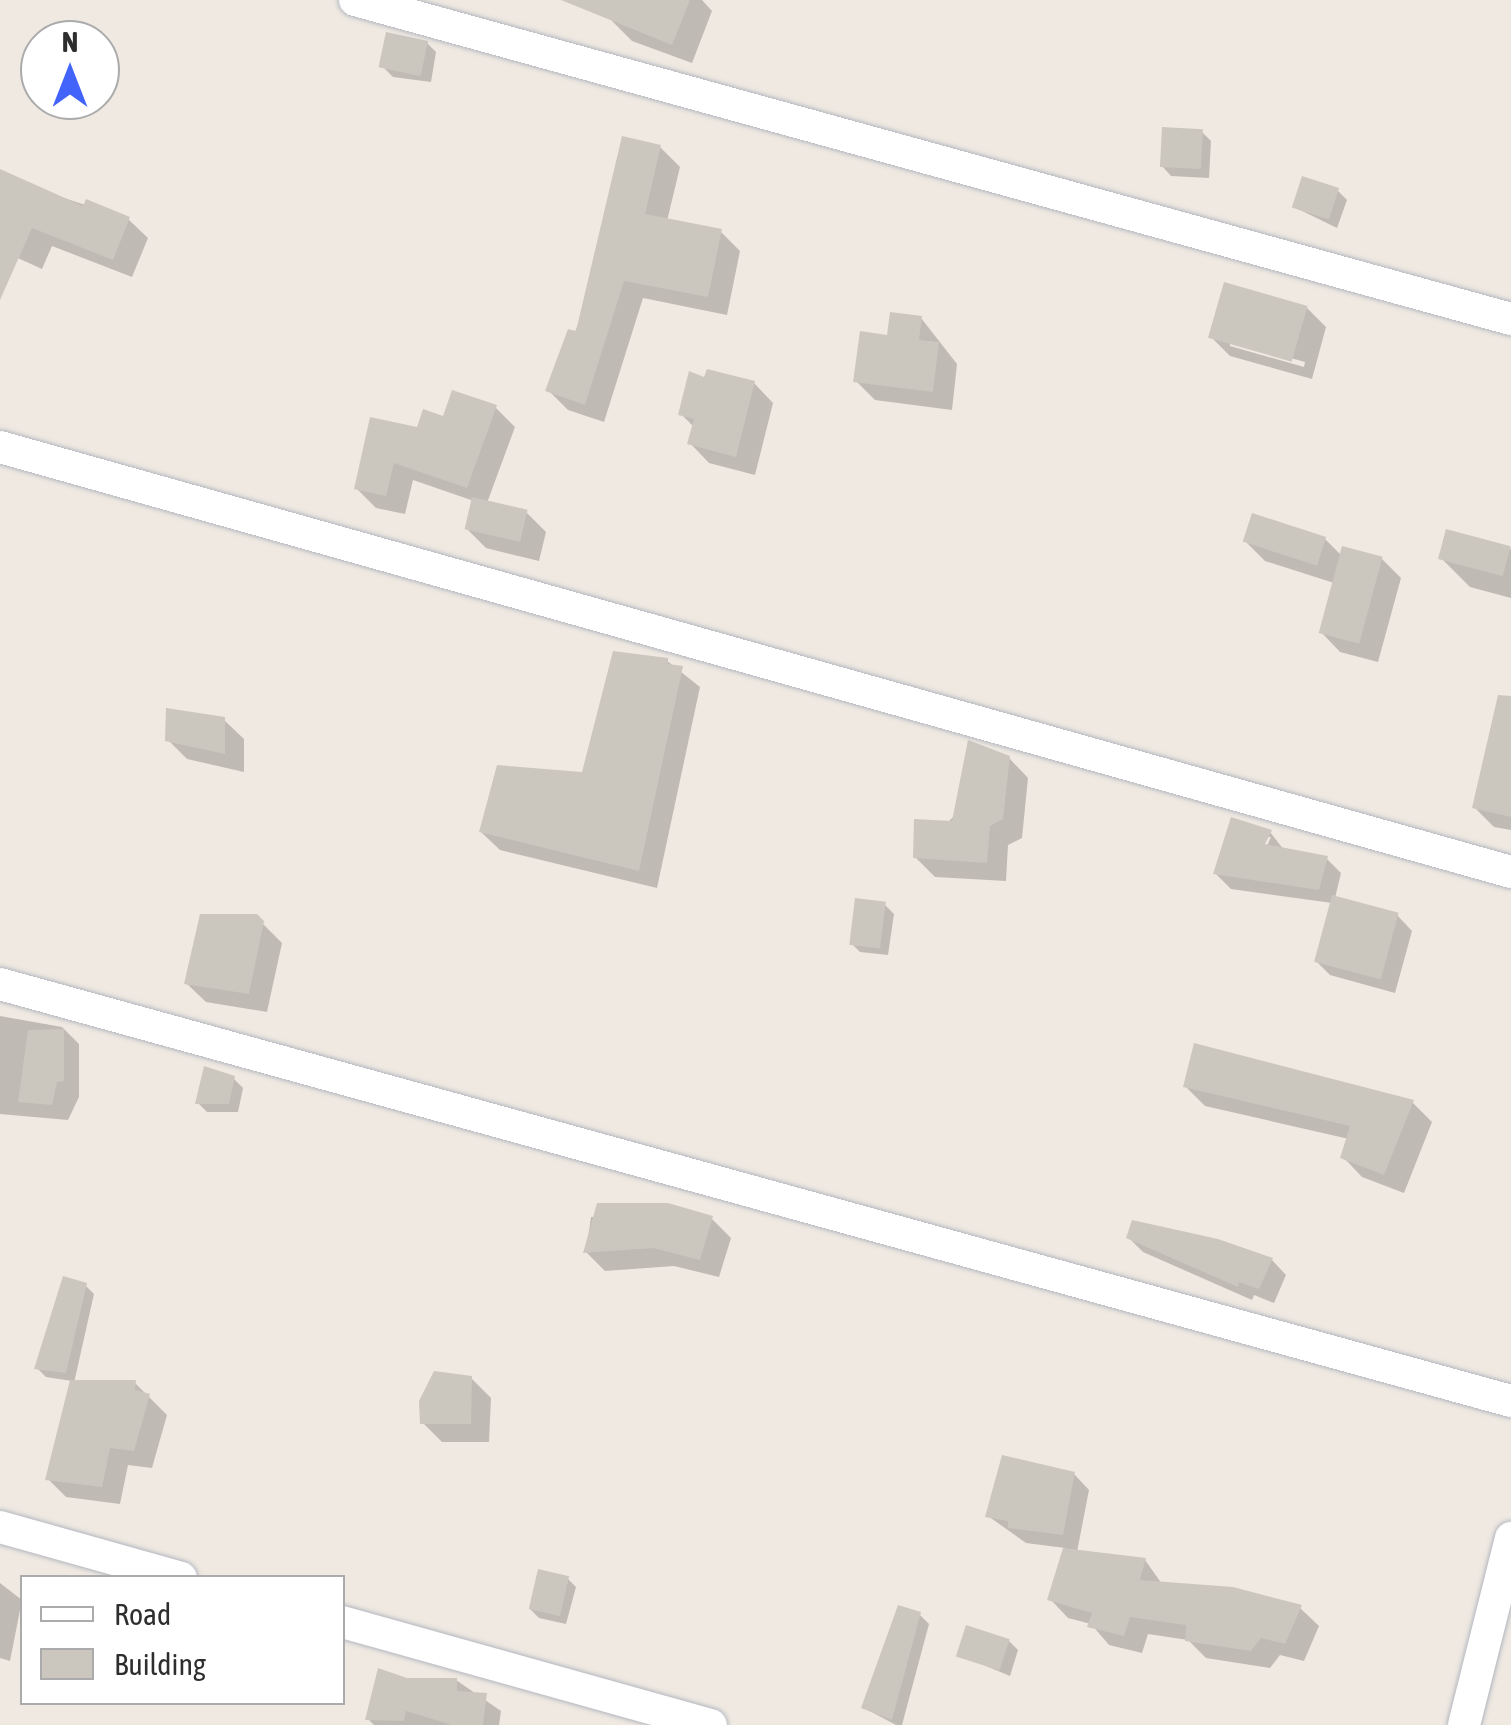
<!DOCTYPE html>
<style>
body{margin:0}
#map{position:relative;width:1511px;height:1725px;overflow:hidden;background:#efe9e1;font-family:"Asap Condensed",sans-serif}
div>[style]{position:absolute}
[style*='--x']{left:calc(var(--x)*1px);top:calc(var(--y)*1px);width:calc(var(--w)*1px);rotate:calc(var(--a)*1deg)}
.shadow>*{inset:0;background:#0003}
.building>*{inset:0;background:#cbc7bf;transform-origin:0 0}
.roads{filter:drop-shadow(0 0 2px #b4b7c1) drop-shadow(0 0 2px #b4b7c1)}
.street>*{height:32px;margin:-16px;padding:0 16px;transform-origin:16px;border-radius:16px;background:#fff}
span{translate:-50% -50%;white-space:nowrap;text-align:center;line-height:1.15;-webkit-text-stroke:8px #fff;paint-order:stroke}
.legend{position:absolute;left:20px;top:1575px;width:325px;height:130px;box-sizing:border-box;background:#fff;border:2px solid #ababab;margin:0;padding:12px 18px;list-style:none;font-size:30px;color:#2e2e2e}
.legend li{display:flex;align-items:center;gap:20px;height:50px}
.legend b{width:50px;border:2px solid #ababab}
.north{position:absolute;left:20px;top:20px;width:100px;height:100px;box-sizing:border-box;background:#fff;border:2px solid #ababab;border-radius:50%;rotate:0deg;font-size:28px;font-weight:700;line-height:40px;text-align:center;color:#2e2e2e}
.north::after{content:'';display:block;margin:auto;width:35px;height:45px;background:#4264fb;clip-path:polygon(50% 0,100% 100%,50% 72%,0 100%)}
</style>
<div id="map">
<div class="shadow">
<div style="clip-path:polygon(621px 0,702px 0,712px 11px,692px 63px,632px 41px,612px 21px)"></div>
<div style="clip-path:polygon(427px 43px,436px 52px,431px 82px,393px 77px,384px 68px)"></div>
<div style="clip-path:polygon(1202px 132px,1211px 141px,1209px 178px,1171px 176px,1162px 166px)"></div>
<div style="clip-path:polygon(660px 147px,680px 167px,667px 221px,720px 231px,740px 251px,727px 315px,643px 298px,604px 422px,568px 410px,548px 390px)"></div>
<div style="clip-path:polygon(0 177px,128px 219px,148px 238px,132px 277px,52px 246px,42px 269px,0 250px)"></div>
<div style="clip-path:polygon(1338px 191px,1347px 200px,1337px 228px,1294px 207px)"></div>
<div style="clip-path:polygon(evenodd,1307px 308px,1326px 327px,1312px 379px,1230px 356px,1211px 337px,1307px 308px,1230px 341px,1305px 362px,1304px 367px,1230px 346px,1230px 341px)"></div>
<div style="clip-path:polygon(921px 318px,957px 364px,952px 410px,875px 400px,856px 381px,889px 338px)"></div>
<div style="clip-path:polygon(705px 381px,754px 383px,773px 403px,755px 475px,709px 463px,690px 443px,694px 427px,681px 414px)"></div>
<div style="clip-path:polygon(496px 408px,515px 427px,487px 503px,527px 513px,546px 532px,539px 561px,486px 548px,467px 529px,474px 501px,413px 480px,405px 514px,376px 508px,357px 489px,418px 430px)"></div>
<div style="clip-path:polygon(1325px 539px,1342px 556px,1382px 559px,1401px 578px,1378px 662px,1340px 652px,1321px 632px,1334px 583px,1265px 561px,1246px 542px)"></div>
<div style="clip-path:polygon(1511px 549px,1511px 598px,1470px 587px,1441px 558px)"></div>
<div style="clip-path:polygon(666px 660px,700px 687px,657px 888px,500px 850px,481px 832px,584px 775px)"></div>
<div style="clip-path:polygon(224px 720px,244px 739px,244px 772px,187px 759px,168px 740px)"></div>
<div style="clip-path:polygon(1009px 758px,1028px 778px,1022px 838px,1008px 845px,1006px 881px,935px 877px,915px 857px)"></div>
<div style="clip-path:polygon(1511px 760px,1511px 830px,1494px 827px,1474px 807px)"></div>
<div style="clip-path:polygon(evenodd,1270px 832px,1284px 850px,1326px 858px,1341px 873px,1335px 898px,1397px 915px,1412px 931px,1395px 993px,1330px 975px,1315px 960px,1332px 903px,1231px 889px,1216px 874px,1270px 832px,1266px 837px,1271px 837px,1262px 857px,1266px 837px)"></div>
<div style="clip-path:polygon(885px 905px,894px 914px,888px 955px,860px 952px,851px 943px)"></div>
<div style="clip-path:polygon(256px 917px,282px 943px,267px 1012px,206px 1002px,186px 983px)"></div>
<div style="clip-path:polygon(0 1016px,62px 1027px,79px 1044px,79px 1097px,68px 1120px,0 1114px)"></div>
<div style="clip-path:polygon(1196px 1046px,1413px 1103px,1432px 1122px,1404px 1193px,1362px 1177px,1343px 1157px,1349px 1139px,1205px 1106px,1186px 1087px)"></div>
<div style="clip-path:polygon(234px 1079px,243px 1088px,238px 1112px,207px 1112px,198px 1103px)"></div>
<div style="clip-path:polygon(591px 1217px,711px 1218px,731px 1238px,719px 1277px,674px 1266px,605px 1271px,586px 1252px)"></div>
<div style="clip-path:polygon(1128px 1237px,1272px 1260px,1286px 1275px,1274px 1303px,1254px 1295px,1252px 1300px,1143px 1252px)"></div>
<div style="clip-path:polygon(85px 1285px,94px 1294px,74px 1383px,135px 1383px,167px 1415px,152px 1468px,128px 1465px,120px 1504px,66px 1497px,48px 1479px,72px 1381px,46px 1377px,37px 1368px)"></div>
<div style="clip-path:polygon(471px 1378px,491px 1398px,489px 1442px,442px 1442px,422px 1422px)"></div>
<div style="clip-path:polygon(1074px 1474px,1089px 1490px,1077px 1552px,1145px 1560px,1162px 1584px,1300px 1608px,1319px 1626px,1304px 1661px,1280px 1655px,1270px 1668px,1206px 1658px,1188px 1640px,1148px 1634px,1142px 1653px,1109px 1645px,1091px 1624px,1068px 1618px,1050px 1599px,1065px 1548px,1026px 1543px,988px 1516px)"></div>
<div style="clip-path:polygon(567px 1578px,576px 1587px,566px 1624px,539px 1618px,530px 1609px)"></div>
<div style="clip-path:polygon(0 1583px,22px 1600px,10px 1661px,0 1658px)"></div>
<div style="clip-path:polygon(920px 1615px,929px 1624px,902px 1725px,896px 1725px,864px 1708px)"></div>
<div style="clip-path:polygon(1009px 1641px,1018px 1650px,1010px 1676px,962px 1656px)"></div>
<div style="clip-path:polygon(406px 1680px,456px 1680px,501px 1711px,499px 1725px,374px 1725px,368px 1719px)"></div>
</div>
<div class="building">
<div style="clip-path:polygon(561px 0,690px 0,672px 45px)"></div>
<div style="left:386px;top:32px;width:43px;height:36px;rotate:12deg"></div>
<div style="left:1162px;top:127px;width:41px;height:40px;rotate:3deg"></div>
<div style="clip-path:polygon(622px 136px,661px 145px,645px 214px,722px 229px,708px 297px,624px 281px,585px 405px,545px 391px,568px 329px,576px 331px)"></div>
<div style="clip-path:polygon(0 169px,83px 206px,86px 199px,130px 217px,113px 260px,32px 228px,0 300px)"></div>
<div style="left:1302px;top:176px;width:39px;height:33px;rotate:18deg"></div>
<div style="left:1224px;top:282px;width:87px;height:58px;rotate:16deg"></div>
<div style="clip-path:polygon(890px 312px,922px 316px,919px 340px,939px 342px,933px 392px,853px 382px,860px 331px,887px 335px)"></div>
<div style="clip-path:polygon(707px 369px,755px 381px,736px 457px,687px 444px,694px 419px,678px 415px,689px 371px,704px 377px)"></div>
<div style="clip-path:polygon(452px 390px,497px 405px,467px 488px,394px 463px,386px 496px,354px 489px,370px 417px,417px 427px,423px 409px,443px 416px)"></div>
<div style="left:472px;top:497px;width:57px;height:33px;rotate:13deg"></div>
<div style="left:1252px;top:513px;width:78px;height:30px;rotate:18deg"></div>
<div style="left:1446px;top:529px;width:67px;height:31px;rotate:15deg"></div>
<div style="left:1342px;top:546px;width:42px;height:90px;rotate:15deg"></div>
<div style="clip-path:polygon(613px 651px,668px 658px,668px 664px,683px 666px,639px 871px,479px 832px,497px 765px,582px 772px)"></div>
<div style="clip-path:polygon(1498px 695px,1511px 696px,1511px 817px,1472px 808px)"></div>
<div style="clip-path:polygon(166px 708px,225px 717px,225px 754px,165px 741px)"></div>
<div style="clip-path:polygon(968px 740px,1010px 756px,1003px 819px,990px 826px,987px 863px,913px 858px,914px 819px,952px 821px)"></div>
<div style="clip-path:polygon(1231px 817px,1272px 830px,1265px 844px,1328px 856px,1319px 890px,1213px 874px)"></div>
<div style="left:1332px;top:895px;width:69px;height:69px;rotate:15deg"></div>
<div style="left:855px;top:898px;width:31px;height:47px;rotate:7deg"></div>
<div style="clip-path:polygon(200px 914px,257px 914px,264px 921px,249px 994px,184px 984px)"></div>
<div style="clip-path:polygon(64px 1029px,64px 1081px,57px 1082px,52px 1105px,18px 1102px,28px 1030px)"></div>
<div style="clip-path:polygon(1194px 1043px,1414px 1100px,1384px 1175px,1340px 1158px,1350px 1126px,1183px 1087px)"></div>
<div style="clip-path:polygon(204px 1066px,235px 1076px,229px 1104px,195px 1104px)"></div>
<div style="clip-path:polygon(597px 1203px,668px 1203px,713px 1216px,700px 1260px,653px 1248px,583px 1253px)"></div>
<div style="clip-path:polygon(1132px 1220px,1218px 1239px,1273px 1258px,1259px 1289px,1239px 1282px,1238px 1287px,1126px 1238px)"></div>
<div style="clip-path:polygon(63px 1276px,87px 1283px,66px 1373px,34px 1369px)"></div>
<div style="clip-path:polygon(434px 1371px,472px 1376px,471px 1424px,420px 1424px,419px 1401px)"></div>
<div style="clip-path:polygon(70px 1380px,136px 1380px,135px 1390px,150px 1394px,134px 1451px,110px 1448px,102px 1487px,45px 1480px)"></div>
<div style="clip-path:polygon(1002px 1455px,1075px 1472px,1063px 1535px,1008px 1528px,1008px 1521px,985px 1517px)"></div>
<div style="clip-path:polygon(1063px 1548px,1146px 1558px,1140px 1580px,1233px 1587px,1302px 1605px,1285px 1644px,1261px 1638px,1251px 1651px,1185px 1641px,1186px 1625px,1130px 1617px,1124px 1636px,1087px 1627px,1092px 1613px,1047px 1600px)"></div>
<div style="left:538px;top:1569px;width:32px;height:41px;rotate:13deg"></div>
<div style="clip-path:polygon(898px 1605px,921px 1612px,892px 1720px,861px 1708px)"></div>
<div style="left:966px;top:1625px;width:46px;height:33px;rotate:18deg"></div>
<div style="clip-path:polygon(378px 1668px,407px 1678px,457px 1678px,457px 1691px,487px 1693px,483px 1725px,452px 1725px,406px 1711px,404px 1721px,365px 1720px)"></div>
</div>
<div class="roads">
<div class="street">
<div style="--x:355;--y:0;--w:1199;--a:15.43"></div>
<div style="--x:0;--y:447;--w:1570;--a:15.71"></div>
<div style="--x:0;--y:984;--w:1567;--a:15.43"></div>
<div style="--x:0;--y:1527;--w:188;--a:15.7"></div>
<div style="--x:342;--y:1622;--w:383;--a:15.6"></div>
<div style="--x:1464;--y:1725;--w:193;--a:-75.9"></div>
</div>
</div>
<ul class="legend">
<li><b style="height:12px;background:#fff"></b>Road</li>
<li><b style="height:28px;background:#cbc7bf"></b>Building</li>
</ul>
<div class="north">N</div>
</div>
